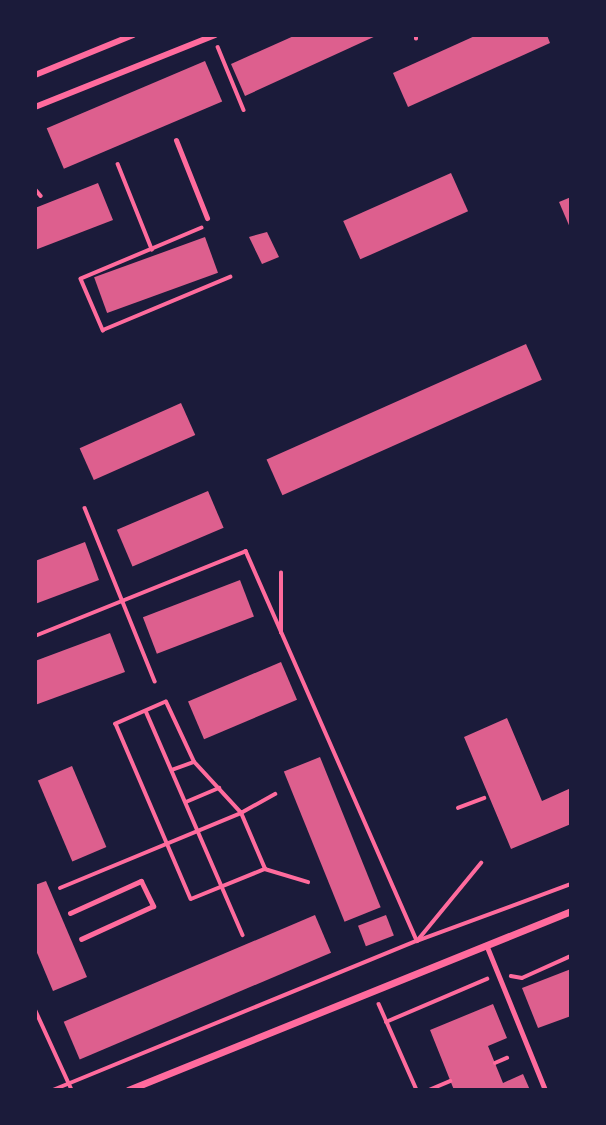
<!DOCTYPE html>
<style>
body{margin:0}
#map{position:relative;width:606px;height:1125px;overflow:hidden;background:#1b1b3a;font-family:"Exo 2",sans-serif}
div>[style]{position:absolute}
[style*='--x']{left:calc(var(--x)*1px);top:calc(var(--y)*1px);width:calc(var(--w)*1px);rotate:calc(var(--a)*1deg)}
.building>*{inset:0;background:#dd5f8e;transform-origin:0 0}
.path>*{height:3.5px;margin:-1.75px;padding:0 1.75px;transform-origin:1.75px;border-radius:1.75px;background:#ff6b9d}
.service>*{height:5px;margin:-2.5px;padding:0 2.5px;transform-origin:2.5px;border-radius:2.5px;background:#ff6b9d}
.pedestrian>*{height:6px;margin:-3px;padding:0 3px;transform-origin:3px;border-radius:3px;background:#ff6b9d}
.minor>*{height:7px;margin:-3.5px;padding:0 3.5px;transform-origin:3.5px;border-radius:3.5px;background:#ff6b9d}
span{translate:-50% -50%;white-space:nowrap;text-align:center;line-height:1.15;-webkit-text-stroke:5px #1b1b3a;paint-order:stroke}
.frame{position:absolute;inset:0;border:37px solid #1b1b3a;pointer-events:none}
</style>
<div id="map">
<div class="building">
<div style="clip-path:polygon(296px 35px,378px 35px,245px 96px,231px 64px)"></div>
<div style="clip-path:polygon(477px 35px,547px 35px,550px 43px,408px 107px,393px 73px)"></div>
<div style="left:205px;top:61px;width:44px;height:172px;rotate:67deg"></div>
<div style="left:451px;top:173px;width:42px;height:118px;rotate:66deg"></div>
<div style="clip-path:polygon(98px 183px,113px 220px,35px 250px,35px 208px)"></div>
<div style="clip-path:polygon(571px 197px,571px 230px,559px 202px)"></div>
<div style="clip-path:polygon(267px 232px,279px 257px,262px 264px,249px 237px)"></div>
<div style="left:205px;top:237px;width:38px;height:118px;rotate:70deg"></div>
<div style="left:526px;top:344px;width:39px;height:284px;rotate:66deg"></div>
<div style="left:181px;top:403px;width:35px;height:111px;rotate:66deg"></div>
<div style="left:208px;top:491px;width:40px;height:99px;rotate:67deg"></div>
<div style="clip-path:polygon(85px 542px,99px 580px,35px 604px,35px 561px)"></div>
<div style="left:240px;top:580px;width:39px;height:104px;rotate:69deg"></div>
<div style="clip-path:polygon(110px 633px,125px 672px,35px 705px,35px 661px)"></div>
<div style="left:281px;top:662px;width:41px;height:101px;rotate:67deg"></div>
<div style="clip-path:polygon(507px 718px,542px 801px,571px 788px,571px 824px,511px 849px,464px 737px)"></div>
<div style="left:320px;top:757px;width:162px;height:39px;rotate:68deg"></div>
<div style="left:72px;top:766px;width:88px;height:37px;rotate:67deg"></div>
<div style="clip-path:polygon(46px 881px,87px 977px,53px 991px,35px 948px,35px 885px)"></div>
<div style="left:315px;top:915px;width:41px;height:273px;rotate:67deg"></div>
<div style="left:386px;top:915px;width:22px;height:30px;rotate:69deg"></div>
<div style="clip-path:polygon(571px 969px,571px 1016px,538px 1028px,522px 988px)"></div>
<div style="clip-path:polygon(493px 1004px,507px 1038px,488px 1046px,503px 1083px,523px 1074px,530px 1090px,454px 1090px,430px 1030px)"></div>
</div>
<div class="path">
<div style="--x:416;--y:39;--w:4;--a:-90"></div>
<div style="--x:218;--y:47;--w:68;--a:67.6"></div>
<div style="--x:118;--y:164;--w:92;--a:68.2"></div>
<div style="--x:35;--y:189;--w:9;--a:49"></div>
<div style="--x:202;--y:228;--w:131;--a:157.1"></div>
<div style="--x:81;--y:279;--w:56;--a:66.7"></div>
<div style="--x:103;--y:330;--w:138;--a:-22.7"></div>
<div style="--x:85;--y:508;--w:187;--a:68"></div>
<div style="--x:281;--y:633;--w:60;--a:-90"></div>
<div style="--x:35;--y:636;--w:227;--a:-21.9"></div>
<div style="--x:246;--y:551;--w:426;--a:66.3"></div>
<div style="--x:417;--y:941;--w:101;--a:-50.6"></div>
<div style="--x:146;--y:711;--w:244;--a:66.6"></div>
<div style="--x:172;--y:770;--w:23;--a:-20"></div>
<div style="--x:186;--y:802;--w:36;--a:-23"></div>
<div style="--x:458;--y:808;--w:28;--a:-21"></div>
<div style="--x:265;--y:869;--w:61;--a:-113.2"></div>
<div style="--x:241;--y:813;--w:69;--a:-132.7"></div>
<div style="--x:194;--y:762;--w:66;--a:-115"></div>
<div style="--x:166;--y:702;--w:55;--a:156.3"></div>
<div style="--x:116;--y:724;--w:190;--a:66.8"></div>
<div style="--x:191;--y:899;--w:80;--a:-22.1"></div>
<div style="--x:265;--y:869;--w:45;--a:16.8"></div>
<div style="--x:60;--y:888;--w:196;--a:-22.5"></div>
<div style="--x:241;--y:813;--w:39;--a:-29"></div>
<div style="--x:511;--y:976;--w:11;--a:10"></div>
<div style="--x:522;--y:978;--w:54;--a:-24.2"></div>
<div style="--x:379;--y:1004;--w:94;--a:66.2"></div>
<div style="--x:35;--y:1009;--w:89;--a:65.4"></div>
<div style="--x:386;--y:1022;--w:110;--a:-23.1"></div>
<div style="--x:495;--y:1063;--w:13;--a:-23"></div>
<div style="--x:53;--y:1090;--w:393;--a:-22.3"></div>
<div style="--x:417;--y:941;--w:164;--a:-20.3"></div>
<div style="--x:429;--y:1090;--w:23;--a:-23"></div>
</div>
<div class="service">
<div style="--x:176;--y:140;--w:84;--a:68.3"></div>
<div style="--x:70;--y:913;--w:78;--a:-24.3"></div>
<div style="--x:141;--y:881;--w:28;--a:64"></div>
<div style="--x:153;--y:906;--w:79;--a:155.4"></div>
<div style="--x:487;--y:947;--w:154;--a:67.9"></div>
</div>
<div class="pedestrian">
<div style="--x:35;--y:75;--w:106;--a:-22.2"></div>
<div style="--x:35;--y:107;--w:194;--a:-21.8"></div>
</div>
<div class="minor">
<div style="--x:128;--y:1090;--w:478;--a:-22"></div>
</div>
<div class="frame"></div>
</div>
